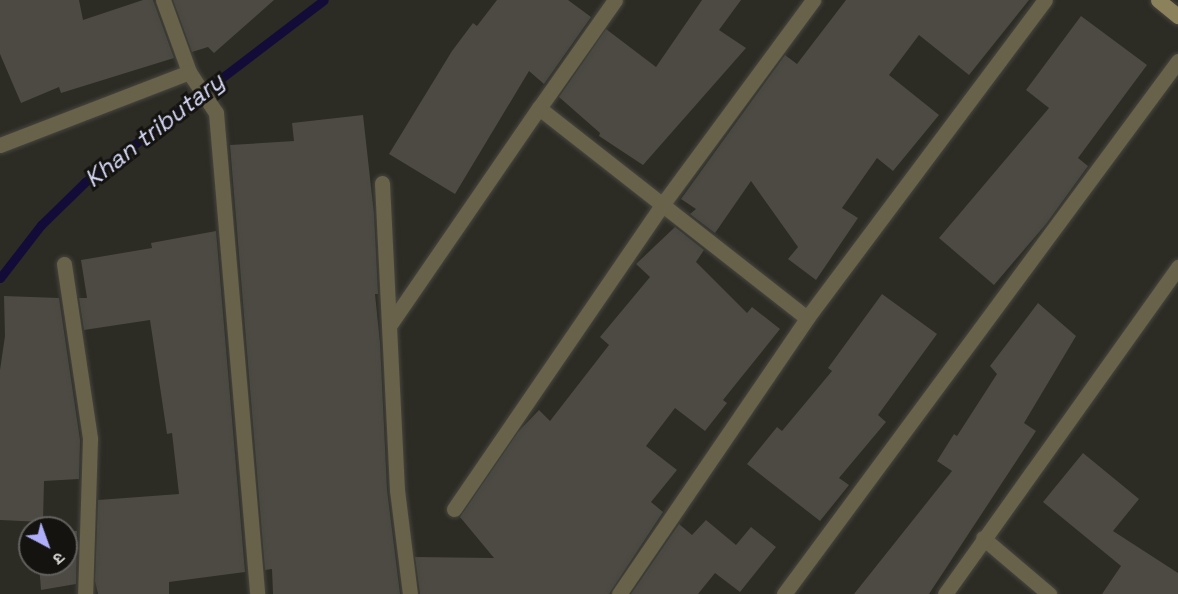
<!DOCTYPE html>
<meta charset="utf-8">
<style>
body{margin:0}
#map{position:relative;width:1178px;height:594px;overflow:hidden;background:#2c2b24;font-family:"Space Grotesk","Noto Sans Devanagari",sans-serif}
div>[style]{position:absolute}
[style*='--x']{left:calc(var(--x)*1px);top:calc(var(--y)*1px);width:calc(var(--w)*1px);rotate:calc(var(--a)*1deg)}
.stream>*{height:9px;margin:-4.5px;padding:0 4.5px;transform-origin:4.5px;border-radius:4.5px;background:#130c38}
.building>*{inset:0;background:#4c4a43}
.roads{filter:drop-shadow(0 0 2px #474640) drop-shadow(0 0 2px #474640)}
.street>*{height:15px;margin:-7.5px;padding:0 7.5px;transform-origin:7.5px;border-radius:7.5px;background:#68624a}
.secondary>*{height:15px;margin:-7.5px;padding:0 7.5px;transform-origin:7.5px;border-radius:7.5px;background:#8b815b}
span{translate:-50% -50%;white-space:nowrap;text-align:center;line-height:1.15;-webkit-text-stroke:6px #141310;paint-order:stroke}
.water-label{font-size:24px;color:#d7d9f9;font-style:italic}
.north{position:absolute;left:18px;top:516px;width:60px;height:60px;box-sizing:border-box;background:#141310;border:2px solid #62615e;border-radius:50%;rotate:139deg;font-size:16px;font-weight:700;line-height:24px;text-align:center;color:#d7d6d2}
.north::after{content:'';display:block;margin:auto;width:21px;height:27px;background:#aeaefb;clip-path:polygon(50% 0,100% 100%,50% 72%,0 100%)}
</style>
<div id="map">
<div class="stream">
<div style="--x:0;--y:278;--w:67;--a:-52.3"></div>
<div style="--x:41;--y:225;--w:62;--a:-44.3"></div>
<div style="--x:85;--y:182;--w:300;--a:-37.3"></div>
</div>
<div class="building">
<div style="clip-path:polygon(0 0,79px 0,83px 20px,143px 0,153px 0,174px 58px,61px 93px,59px 87px,21px 103px,0 54px)"></div>
<div style="clip-path:polygon(173px 0,274px 0,214px 53px,208px 47px,192px 52px)"></div>
<div style="clip-path:polygon(497px 0,568px 0,591px 17px,544px 84px,529px 71px,455px 194px,389px 154px,452px 51px,473px 23px,477px 26px)"></div>
<div style="clip-path:polygon(702px 0,741px 0,719px 30px,746px 48px,643px 165px,599px 136px,600px 133px,559px 97px,606px 29px,656px 67px)"></div>
<div style="clip-path:polygon(846px 0,1029px 0,969px 75px,919px 35px,889px 75px,939px 115px,893px 171px,877px 158px,842px 208px,858px 218px,816px 280px,788px 259px,798px 247px,751px 181px,715px 233px,690px 214px,696px 209px,681px 199px,785px 55px,797px 64px)"></div>
<div style="clip-path:polygon(1081px 16px,1147px 65px,1078px 158px,1088px 166px,1046px 224px,994px 285px,939px 238px,1049px 108px,1026px 90px)"></div>
<div style="clip-path:polygon(363px 115px,374px 214px,378px 294px,375px 294px,380px 343px,387px 490px,400px 594px,273px 594px,272px 569px,265px 570px,230px 145px,294px 141px,292px 123px)"></div>
<div style="clip-path:polygon(675px 227px,704px 250px,696px 262px,747px 313px,752px 307px,780px 329px,723px 400px,727px 403px,705px 431px,675px 408px,646px 446px,677px 470px,651px 502px,663px 512px,609px 594px,420px 594px,415px 557px,494px 558px,460px 517px,518px 432px,539px 410px,550px 421px,609px 345px,600px 337px,650px 277px,636px 264px)"></div>
<div style="clip-path:polygon(216px 231px,245px 572px,169px 582px,169px 594px,98px 594px,95px 581px,98px 500px,179px 494px,172px 433px,167px 434px,150px 320px,84px 330px,79px 298px,87px 298px,81px 260px,152px 248px,151px 243px)"></div>
<div style="clip-path:polygon(882px 294px,937px 334px,878px 415px,886px 422px,839px 478px,849px 485px,820px 521px,747px 464px,777px 427px,782px 431px,832px 371px,828px 368px)"></div>
<div style="clip-path:polygon(4px 296px,59px 298px,80px 440px,79px 479px,44px 481px,43px 522px,0 520px,0 370px,5px 336px)"></div>
<div style="clip-path:polygon(1038px 303px,1076px 336px,1024px 423px,1036px 431px,929px 594px,854px 594px,952px 471px,937px 461px,954px 434px,957px 436px,997px 374px,990px 366px)"></div>
<div style="clip-path:polygon(1083px 453px,1139px 499px,1113px 531px,1178px 573px,1178px 594px,1102px 594px,1121px 566px,1043px 502px)"></div>
<div style="clip-path:polygon(706px 520px,736px 545px,751px 527px,776px 547px,740px 592px,715px 573px,698px 594px,631px 594px,679px 524px,692px 535px)"></div>
<div style="clip-path:polygon(66px 531px,77px 531px,76px 584px,41px 590px,39px 564px,66px 564px)"></div>
</div>
<div class="roads">
<div class="street">
<div style="--x:163;--y:0;--w:77;--a:70.1"></div>
<div style="--x:189;--y:72;--w:49;--a:56.6"></div>
<div style="--x:216;--y:113;--w:483;--a:85.1"></div>
<div style="--x:615;--y:0;--w:132;--a:125.1"></div>
<div style="--x:539;--y:108;--w:340;--a:38.1"></div>
<div style="--x:0;--y:145;--w:203;--a:-21.1"></div>
<div style="--x:382;--y:183;--w:307;--a:87.2"></div>
<div style="--x:397;--y:490;--w:105;--a:82.9"></div>
<div style="--x:64;--y:264;--w:177;--a:81.5"></div>
<div style="--x:90;--y:439;--w:155;--a:91.8"></div>
<div style="--x:389;--y:326;--w:265;--a:-55.5"></div>
<div style="--x:454;--y:509;--w:368;--a:-55.6"></div>
<div style="--x:662;--y:205;--w:255;--a:-53.6"></div>
<div style="--x:983;--y:538;--w:87;--a:40.3"></div>
<div style="--x:619;--y:594;--w:334;--a:-55.7"></div>
<div style="--x:807;--y:318;--w:397;--a:-53.2"></div>
<div style="--x:784;--y:594;--w:663;--a:-53.53"></div>
<div style="--x:945;--y:594;--w:402;--a:-54.5"></div>
</div>
<div class="secondary">
<div style="--x:1158;--y:0;--w:26;--a:39"></div>
</div>
</div>
<div class="water-label">
<span style="left:154px;top:130px;rotate:-38deg">Khan tributary</span>
</div>
<div class="north">उ</div>
</div>
